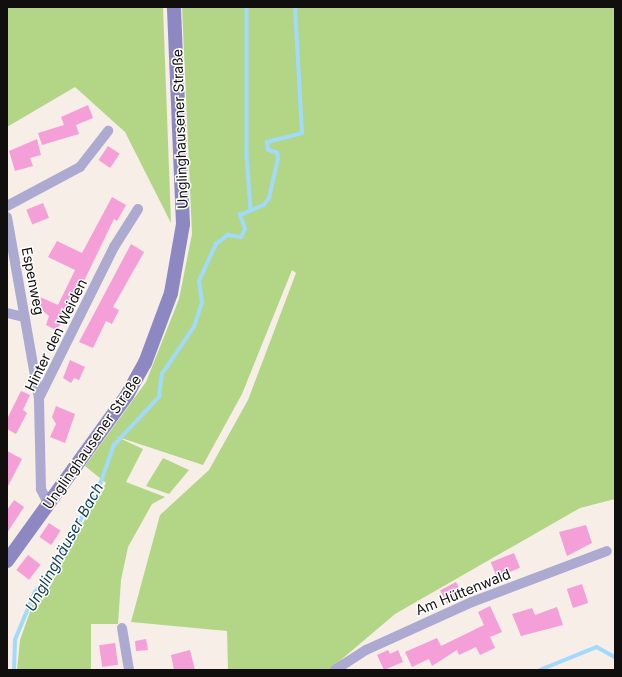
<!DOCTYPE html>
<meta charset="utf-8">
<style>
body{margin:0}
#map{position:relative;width:622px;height:677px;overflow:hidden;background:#f6eee7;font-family:Inter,sans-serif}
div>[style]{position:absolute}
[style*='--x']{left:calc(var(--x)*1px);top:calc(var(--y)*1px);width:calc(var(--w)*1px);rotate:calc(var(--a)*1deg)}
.green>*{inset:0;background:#b2d686}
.stream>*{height:3.5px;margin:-1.75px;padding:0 1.75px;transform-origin:1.75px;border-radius:1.75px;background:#a2dafc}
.building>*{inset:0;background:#f49fd8;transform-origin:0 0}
.street>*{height:10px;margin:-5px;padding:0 5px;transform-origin:5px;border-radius:5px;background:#adaad1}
.secondary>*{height:14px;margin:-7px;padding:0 7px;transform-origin:7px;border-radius:7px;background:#8d88c1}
span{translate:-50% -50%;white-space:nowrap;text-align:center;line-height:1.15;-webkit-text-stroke:3px #fff;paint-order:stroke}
.street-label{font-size:14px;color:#110f0d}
.water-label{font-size:15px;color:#123d54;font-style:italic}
.frame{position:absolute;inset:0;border:8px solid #110f0d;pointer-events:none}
</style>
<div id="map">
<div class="green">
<div style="clip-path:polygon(7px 7px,163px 7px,171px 223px,125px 132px,75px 87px,7px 127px)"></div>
<div style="clip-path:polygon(182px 7px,615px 7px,615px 499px,580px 508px,395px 614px,329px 670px,228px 670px,227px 631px,131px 622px,160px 515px,209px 470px,248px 400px,296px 273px,292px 270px,242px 394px,203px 465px,115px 436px,143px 449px,126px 482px,165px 497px,152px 504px,128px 547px,121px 580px,118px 624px,91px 624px,91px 670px,17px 670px,20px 640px,37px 592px,54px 574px,106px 483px,85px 466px,146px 382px,179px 299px,192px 234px)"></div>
<div style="clip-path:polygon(163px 458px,189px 470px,169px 494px,146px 486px)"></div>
</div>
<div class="stream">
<div style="--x:247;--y:7;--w:149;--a:90"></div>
<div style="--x:247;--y:156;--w:53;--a:85.7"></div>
<div style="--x:14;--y:670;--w:30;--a:-88"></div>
<div style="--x:15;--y:640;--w:52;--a:-67.4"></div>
<div style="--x:35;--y:592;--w:28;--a:-49"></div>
<div style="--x:53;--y:571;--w:101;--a:-61.7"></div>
<div style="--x:101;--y:482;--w:39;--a:-71"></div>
<div style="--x:114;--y:445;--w:66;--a:-46.8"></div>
<div style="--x:159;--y:397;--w:23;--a:-83"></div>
<div style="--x:162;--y:374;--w:57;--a:-55.8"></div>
<div style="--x:194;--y:327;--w:25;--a:-72"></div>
<div style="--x:202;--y:303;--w:22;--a:-98"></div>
<div style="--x:199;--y:281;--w:41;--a:-65.3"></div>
<div style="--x:216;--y:244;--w:15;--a:-37"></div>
<div style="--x:228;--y:235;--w:13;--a:9"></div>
<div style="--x:241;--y:237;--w:9;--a:-63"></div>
<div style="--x:245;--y:229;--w:15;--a:-110"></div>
<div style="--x:240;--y:215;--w:26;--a:-23"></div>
<div style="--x:264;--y:205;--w:9;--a:-54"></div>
<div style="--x:269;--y:198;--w:39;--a:-77"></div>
<div style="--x:278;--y:160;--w:7;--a:-98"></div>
<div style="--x:277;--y:153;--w:9;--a:-162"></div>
<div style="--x:268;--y:150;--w:8;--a:-97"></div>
<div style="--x:267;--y:142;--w:36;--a:-14"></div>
<div style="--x:302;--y:133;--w:126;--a:-93.2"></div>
<div style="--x:540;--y:670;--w:61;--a:-22"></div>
<div style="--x:597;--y:647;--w:21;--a:29"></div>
</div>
<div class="building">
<div style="clip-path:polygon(88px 105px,93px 118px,76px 125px,79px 134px,42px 145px,38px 133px,64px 125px,61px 117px)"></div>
<div style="clip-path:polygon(37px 139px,41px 155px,30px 158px,33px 166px,15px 171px,9px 151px)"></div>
<div style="left:108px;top:146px;width:14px;height:17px;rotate:34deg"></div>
<div style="clip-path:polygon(112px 197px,126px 205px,117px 221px,114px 219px,68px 314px,56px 330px,46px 325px,49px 316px,36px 305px,40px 297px,58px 305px,75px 270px,48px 257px,57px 241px,82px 253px)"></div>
<div style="left:43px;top:203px;width:16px;height:18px;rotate:68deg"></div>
<div style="clip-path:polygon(131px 244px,144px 252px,113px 307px,119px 310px,112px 324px,106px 321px,93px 348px,79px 342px)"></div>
<div style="clip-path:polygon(70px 360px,85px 367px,79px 380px,74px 378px,71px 383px,63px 378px)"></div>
<div style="clip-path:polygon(21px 391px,30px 395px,23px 410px,27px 413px,16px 434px,7px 429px,7px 419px)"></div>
<div style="clip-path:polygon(56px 406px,75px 414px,65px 443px,50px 437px,56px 424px,52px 417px)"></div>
<div style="clip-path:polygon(7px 451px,22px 459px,7px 488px)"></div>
<div style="clip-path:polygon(14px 500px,24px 507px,7px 533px,7px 510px)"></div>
<div style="left:49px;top:523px;width:14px;height:17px;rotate:34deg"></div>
<div style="clip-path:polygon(586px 525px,592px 543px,567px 556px,559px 532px)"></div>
<div style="left:514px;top:553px;width:16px;height:25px;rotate:68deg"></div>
<div style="left:28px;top:555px;width:16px;height:19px;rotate:38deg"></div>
<div style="left:456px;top:582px;width:15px;height:18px;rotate:62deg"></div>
<div style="left:582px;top:584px;width:20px;height:16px;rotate:72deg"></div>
<div style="clip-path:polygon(490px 606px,502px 632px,490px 637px,495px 648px,480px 655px,476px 647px,459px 655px,457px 650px,432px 666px,429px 659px,412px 667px,405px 652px,437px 638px,441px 646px,484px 625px,478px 612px)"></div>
<div style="clip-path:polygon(557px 607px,563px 625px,521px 636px,512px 614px,532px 608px,535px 615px)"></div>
<div style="clip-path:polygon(146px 639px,148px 650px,136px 651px,135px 641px)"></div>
<div style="left:115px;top:643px;width:22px;height:16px;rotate:82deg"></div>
<div style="clip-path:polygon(190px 650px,195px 670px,174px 670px,171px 655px)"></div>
<div style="clip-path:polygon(388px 650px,390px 654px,398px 650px,403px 662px,384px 670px,377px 655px)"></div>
</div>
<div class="street">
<div style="--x:7;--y:206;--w:83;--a:-28.1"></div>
<div style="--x:80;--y:167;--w:46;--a:-52.1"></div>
<div style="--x:7;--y:217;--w:184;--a:80"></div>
<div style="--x:7;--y:313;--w:18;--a:13"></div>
<div style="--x:49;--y:505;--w:18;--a:-117"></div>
<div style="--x:41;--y:489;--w:91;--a:-91.3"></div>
<div style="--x:39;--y:398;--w:169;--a:-63.6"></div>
<div style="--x:114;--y:247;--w:45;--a:-57.7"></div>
<div style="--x:122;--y:628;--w:43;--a:80.5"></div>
<div style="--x:335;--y:670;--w:37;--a:-33"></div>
<div style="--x:366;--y:650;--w:116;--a:-24.4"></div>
<div style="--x:472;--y:602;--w:144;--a:-20.7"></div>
</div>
<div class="secondary">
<div style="--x:7;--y:561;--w:205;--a:-54.1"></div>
<div style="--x:127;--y:395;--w:37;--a:-61"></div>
<div style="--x:145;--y:363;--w:75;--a:-69.6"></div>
<div style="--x:171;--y:293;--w:70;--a:-80.1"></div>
<div style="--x:183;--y:224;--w:217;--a:-92.4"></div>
</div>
<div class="street-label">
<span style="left:180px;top:129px;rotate:-92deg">Unglinghausener Straße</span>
<span style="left:33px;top:281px;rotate:79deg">Espenweg</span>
<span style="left:56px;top:335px;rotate:-64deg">Hinter den Weiden</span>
<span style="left:92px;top:442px;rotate:-55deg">Unglinghausener Straße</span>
<span style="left:463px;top:592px;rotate:-22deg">Am Hüttenwald</span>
</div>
<div class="water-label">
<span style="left:64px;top:547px;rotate:-61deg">Unglinghäuser Bach</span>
</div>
<div class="frame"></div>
</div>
